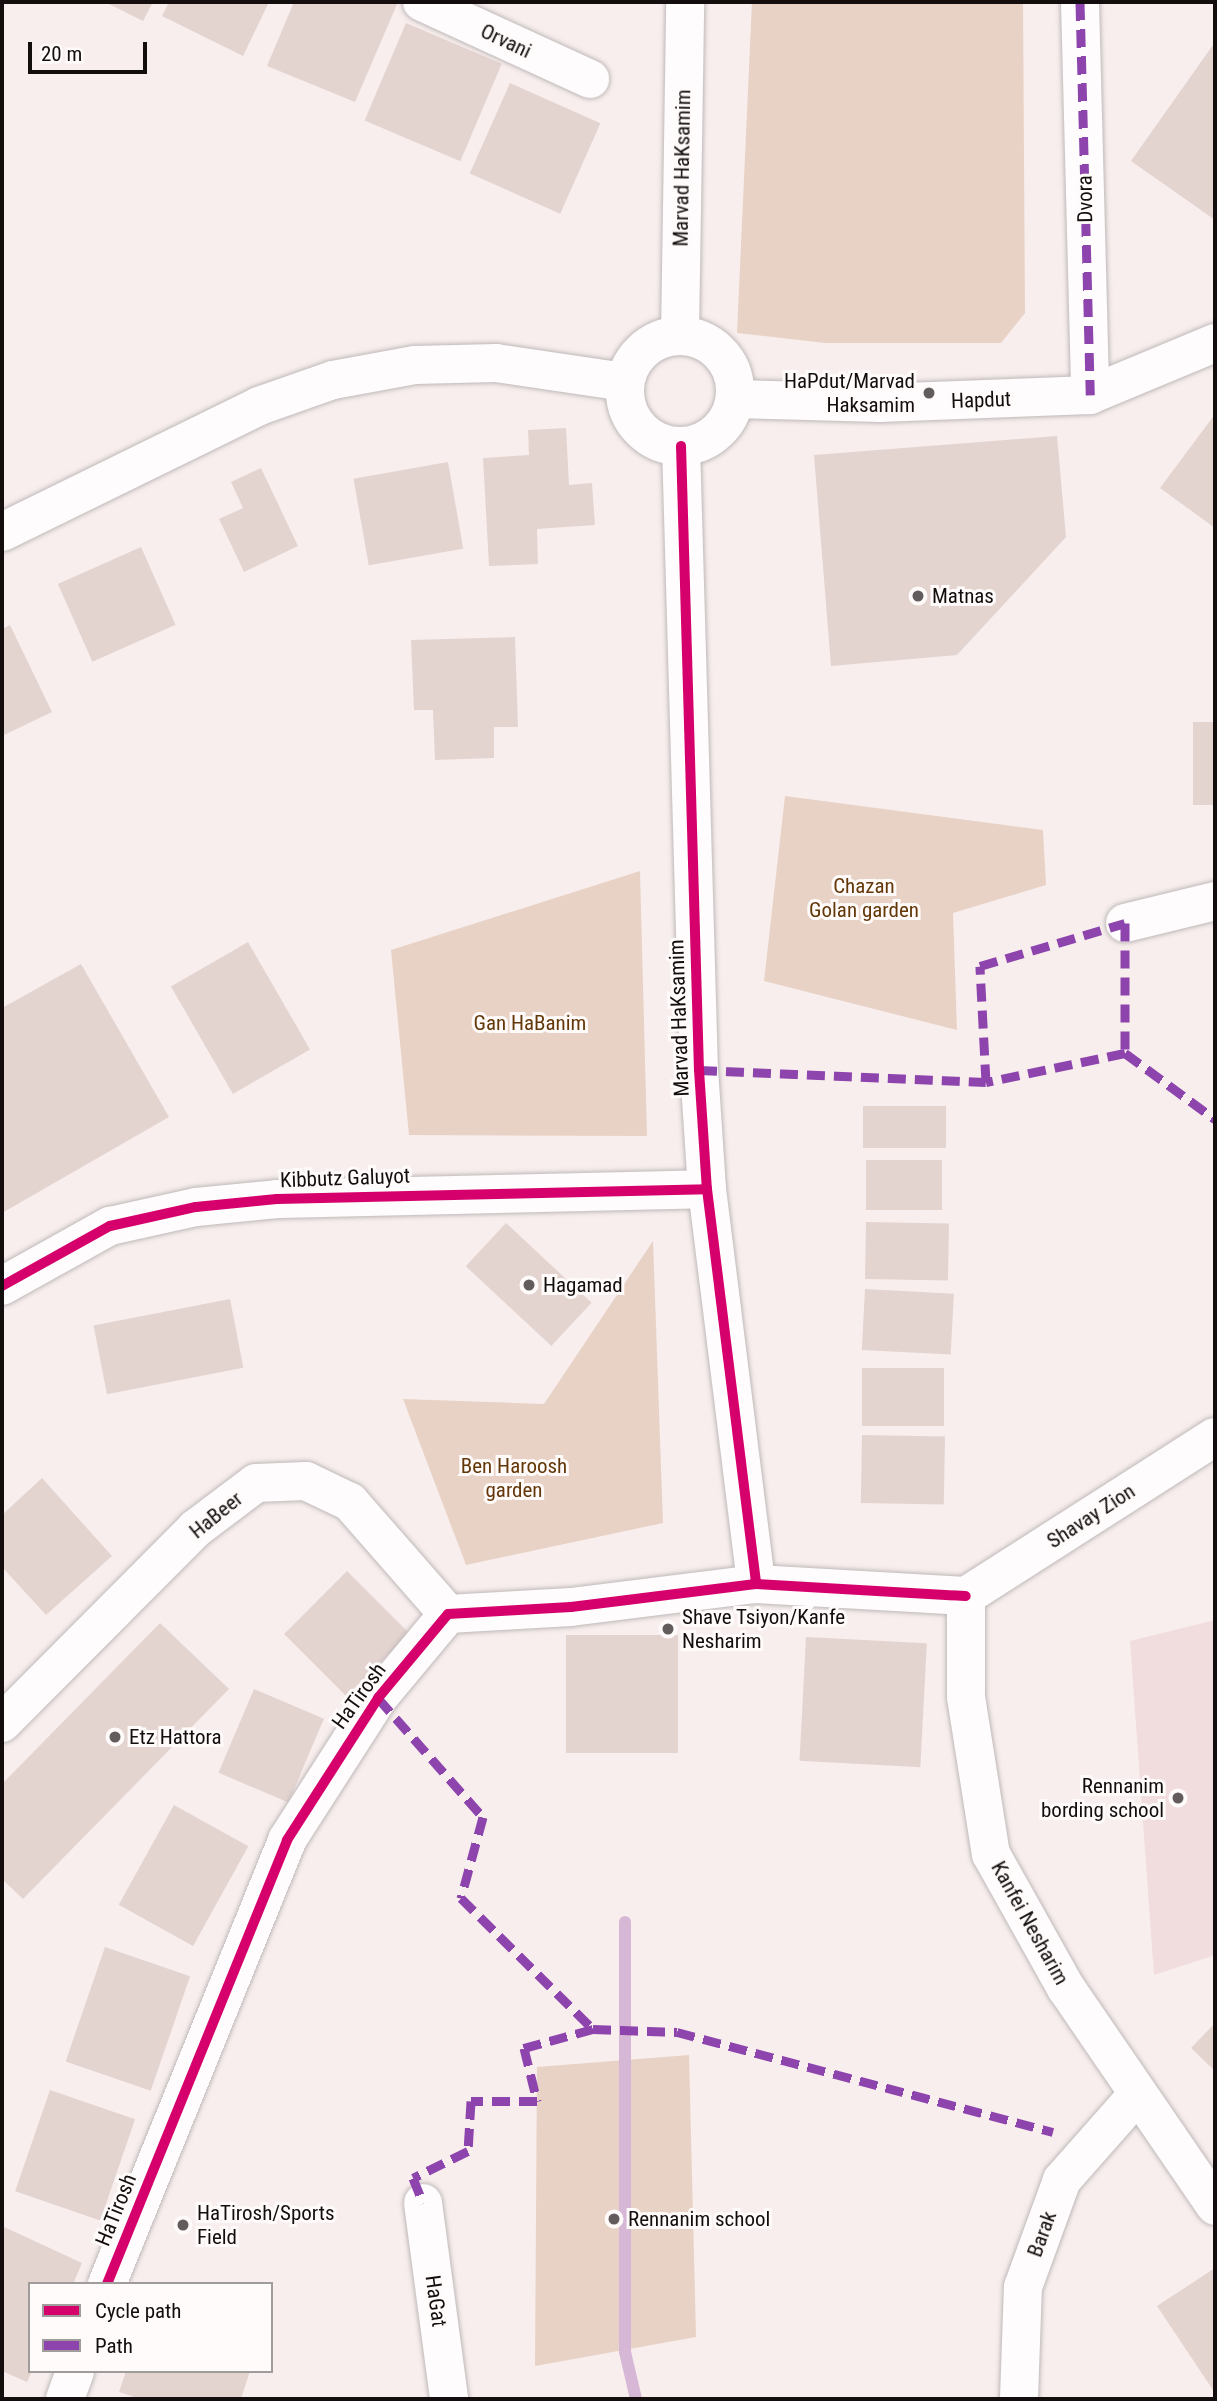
<!DOCTYPE html>
<style>
body{margin:0}
#map{position:relative;width:1217px;height:2401px;overflow:hidden;background:#f8eeee;font-family:"Roboto Condensed",sans-serif}
div>[style]{position:absolute}
[style*='--x']{left:calc(var(--x)*1px);top:calc(var(--y)*1px);width:calc(var(--w)*1px);rotate:calc(var(--a)*1deg)}
.built>*{inset:0;background:#f1ddde}
.green>*{inset:0;background:#e8d2c5}
.stream>*{height:12px;margin:-6px;padding:0 6px;transform-origin:6px;border-radius:6px;background:#d6b7d6}
.building>*{inset:0;background:#e4d4d0;transform-origin:0 0}
.roads{filter:drop-shadow(0 0 2px #c0b9b9) drop-shadow(0 0 2px #c0b9b9)}
.minor>*{height:38px;margin:-19px;padding:0 19px;transform-origin:19px;border-radius:19px;background:#fefcfc}
.tertiary>*{height:38px;margin:-19px;padding:0 19px;transform-origin:19px;border-radius:19px;background:#fefcfc}
.tertiary>.ring{margin:-19px;padding:0;box-sizing:content-box;background:none;border:38px solid #fefcfc;border-radius:50%}
.quiet>*{height:9px;margin-top:-4.5px;transform-origin:0;background:repeating-linear-gradient(90deg,#8e44ad 0 18px,transparent 0 27px)}
.cycleway>*{height:10px;margin:-5px;padding:0 5px;transform-origin:5px;border-radius:5px;background:#d6006c}
.dots>*{width:19px;height:19px;translate:-50% -50%;box-sizing:border-box;border:4px solid #fffbfb;border-radius:50%}
span{translate:-50% -50%;white-space:nowrap;text-align:center;line-height:1.15;-webkit-text-stroke:6px #fffbfb;paint-order:stroke}
.street-label{font-size:21px;color:#130d0d}
.poi-label{font-size:21px;color:#130d0d}
.right{translate:-100% -50%;text-align:right}
.left{translate:0 -50%;text-align:left}
.park-label{font-size:21px;color:#633708}
.frame{position:absolute;inset:0;border:4px solid #130d0d;pointer-events:none}
.legend{position:absolute;left:28px;top:2282px;width:245px;height:91px;box-sizing:border-box;background:#fffbfb;border:2px solid #a19c9c;margin:0;padding:9px 12px;list-style:none;font-size:21px;color:#130d0d}
.legend li{display:flex;align-items:center;gap:14px;height:35px}
.legend b{width:35px;border:2px solid #a19c9c}
.scale{position:absolute;left:28px;top:42px;width:119px;height:32px;box-sizing:border-box;border:4px solid #130d0d;border-top:0;padding-left:9px;font-size:21px;line-height:24px;white-space:nowrap;color:#130d0d;-webkit-text-stroke:5px #fffbfb;paint-order:stroke}
</style>
<div id="map">
<div class="built">
<div style="clip-path:polygon(1215px 1620px,1215px 1955px,1154px 1975px,1130px 1641px)"></div>
</div>
<div class="green">
<div style="clip-path:polygon(752px 2px,1023px 2px,1025px 313px,1001px 343px,825px 343px,737px 333px)"></div>
<div style="clip-path:polygon(785px 796px,1043px 830px,1046px 885px,953px 913px,957px 1030px,764px 981px)"></div>
<div style="clip-path:polygon(640px 871px,647px 1136px,409px 1135px,391px 950px)"></div>
<div style="clip-path:polygon(653px 1241px,663px 1523px,466px 1565px,403px 1399px,544px 1404px)"></div>
<div style="clip-path:polygon(689px 2055px,696px 2337px,535px 2366px,537px 2067px)"></div>
</div>
<div class="stream">
<div style="--x:625;--y:1922;--w:430;--a:90"></div>
<div style="--x:625;--y:2352;--w:48;--a:76.8"></div>
</div>
<div class="building">
<div style="clip-path:polygon(105px 2px,153px 2px,143px 21px)"></div>
<div style="clip-path:polygon(169px 2px,269px 2px,243px 56px,162px 16px)"></div>
<div style="clip-path:polygon(294px 2px,398px 2px,355px 102px,267px 66px)"></div>
<div style="left:406px;top:23px;width:104px;height:106px;rotate:23deg"></div>
<div style="clip-path:polygon(1215px 42px,1215px 220px,1131px 161px)"></div>
<div style="left:510px;top:83px;width:99px;height:99px;rotate:24deg"></div>
<div style="clip-path:polygon(1215px 414px,1215px 528px,1160px 488px)"></div>
<div style="clip-path:polygon(566px 428px,569px 485px,592px 483px,595px 525px,537px 529px,538px 564px,489px 566px,483px 458px,529px 455px,528px 430px)"></div>
<div style="clip-path:polygon(1057px 436px,1066px 537px,957px 655px,831px 666px,814px 455px)"></div>
<div style="left:448px;top:462px;width:88px;height:96px;rotate:80deg"></div>
<div style="clip-path:polygon(261px 468px,298px 546px,244px 572px,219px 519px,243px 508px,231px 482px)"></div>
<div style="left:141px;top:547px;width:85px;height:91px;rotate:66deg"></div>
<div style="clip-path:polygon(10px 625px,52px 712px,2px 736px,2px 629px)"></div>
<div style="clip-path:polygon(515px 637px,518px 727px,494px 727px,494px 758px,435px 760px,433px 710px,414px 710px,411px 640px)"></div>
<div style="left:1193px;top:722px;width:22px;height:83px"></div>
<div style="left:248px;top:942px;width:124px;height:89px;rotate:60deg"></div>
<div style="clip-path:polygon(81px 964px,169px 1117px,2px 1213px,2px 1008px)"></div>
<div style="left:946px;top:1106px;width:42px;height:83px;rotate:90deg"></div>
<div style="left:866px;top:1160px;width:76px;height:50px"></div>
<div style="left:866px;top:1222px;width:83px;height:57px;rotate:1deg"></div>
<div style="left:506px;top:1223px;width:117px;height:59px;rotate:43deg"></div>
<div style="left:865px;top:1289px;width:89px;height:61px;rotate:3deg"></div>
<div style="left:230px;top:1299px;width:70px;height:139px;rotate:79deg"></div>
<div style="left:862px;top:1368px;width:82px;height:58px"></div>
<div style="left:862px;top:1435px;width:83px;height:68px;rotate:1deg"></div>
<div style="clip-path:polygon(42px 1478px,112px 1556px,46px 1615px,2px 1567px,2px 1515px)"></div>
<div style="left:347px;top:1571px;width:88px;height:89px;rotate:45deg"></div>
<div style="clip-path:polygon(160px 1623px,229px 1689px,23px 1899px,2px 1879px,2px 1784px)"></div>
<div style="left:566px;top:1635px;width:112px;height:118px"></div>
<div style="left:806px;top:1637px;width:121px;height:124px;rotate:3deg"></div>
<div style="left:254px;top:1689px;width:76px;height:91px;rotate:23deg"></div>
<div style="left:174px;top:1805px;width:85px;height:114px;rotate:29deg"></div>
<div style="left:105px;top:1947px;width:90px;height:121px;rotate:19deg"></div>
<div style="clip-path:polygon(1215px 2023px,1215px 2071px,1191px 2048px)"></div>
<div style="left:50px;top:2090px;width:90px;height:107px;rotate:19deg"></div>
<div style="clip-path:polygon(2px 2226px,82px 2263px,73px 2284px,30px 2284px,32px 2371px,27px 2382px,2px 2371px)"></div>
<div style="clip-path:polygon(1215px 2268px,1215px 2393px,1157px 2306px)"></div>
<div style="clip-path:polygon(126px 2371px,250px 2371px,241px 2399px,140px 2399px,119px 2392px)"></div>
</div>
<div class="roads">
<div class="minor">
<div style="--x:422;--y:2;--w:185;--a:24.6"></div>
<div style="--x:1080;--y:2;--w:393;--a:88.5"></div>
<div style="--x:735;--y:399;--w:145;--a:1.6"></div>
<div style="--x:880;--y:403;--w:210;--a:-2.2"></div>
<div style="--x:1090;--y:395;--w:135;--a:-22.6"></div>
<div style="--x:2;--y:532;--w:286;--a:-26.1"></div>
<div style="--x:259;--y:406;--w:78;--a:-19.4"></div>
<div style="--x:333;--y:380;--w:83;--a:-10.4"></div>
<div style="--x:415;--y:365;--w:81;--a:-1.4"></div>
<div style="--x:496;--y:363;--w:130;--a:8.4"></div>
<div style="--x:1125;--y:923;--w:93;--a:-13.7"></div>
<div style="--x:707;--y:1189;--w:398;--a:82.9"></div>
<div style="--x:966;--y:1596;--w:101;--a:90"></div>
<div style="--x:966;--y:1697;--w:159;--a:81"></div>
<div style="--x:991;--y:1854;--w:154;--a:60.8"></div>
<div style="--x:1066;--y:1988;--w:264;--a:55.6"></div>
<div style="--x:966;--y:1596;--w:295;--a:-32.6"></div>
<div style="--x:2;--y:1723;--w:274;--a:-45.1"></div>
<div style="--x:195;--y:1529;--w:76;--a:-37"></div>
<div style="--x:256;--y:1483;--w:50;--a:-2.3"></div>
<div style="--x:306;--y:1481;--w:49;--a:25.5"></div>
<div style="--x:350;--y:1502;--w:149;--a:48.8"></div>
<div style="--x:423;--y:2203;--w:198;--a:82.4"></div>
<div style="--x:107;--y:2284;--w:479;--a:-67.9"></div>
<div style="--x:287;--y:1840;--w:169;--a:-57.3"></div>
<div style="--x:378;--y:1698;--w:109;--a:-50.2"></div>
<div style="--x:448;--y:1614;--w:123;--a:-3.3"></div>
<div style="--x:571;--y:1607;--w:186;--a:-7.1"></div>
<div style="--x:756;--y:1584;--w:210;--a:3.3"></div>
<div style="--x:65;--y:2399;--w:30;--a:-70"></div>
<div style="--x:1019;--y:2399;--w:112;--a:-88"></div>
<div style="--x:1023;--y:2287;--w:114;--a:-70"></div>
<div style="--x:1062;--y:2180;--w:112;--a:-48.6"></div>
</div>
<div class="tertiary">
<div style="--x:680;--y:335;--w:333;--a:-89.1"></div>
<div class="ring" style="left:625px;top:336px;width:72px;height:72px"></div>
<div style="--x:2;--y:1286;--w:124;--a:-29.1"></div>
<div style="--x:110;--y:1226;--w:88;--a:-12.5"></div>
<div style="--x:196;--y:1207;--w:81;--a:-5.6"></div>
<div style="--x:277;--y:1199;--w:430;--a:-1.3"></div>
<div style="--x:707;--y:1189;--w:119;--a:-93.8"></div>
<div style="--x:699;--y:1070;--w:624;--a:-91.65"></div>
</div>
</div>
<div class="quiet">
<div style="--x:1080;--y:2;--w:393;--a:88.5"></div>
<div style="--x:1125;--y:1053;--w:112;--a:36.3"></div>
<div style="--x:699;--y:1070;--w:287;--a:2.4"></div>
<div style="--x:986;--y:1082;--w:116;--a:-93"></div>
<div style="--x:980;--y:966;--w:151;--a:-16.5"></div>
<div style="--x:1125;--y:923;--w:130;--a:90"></div>
<div style="--x:1125;--y:1053;--w:142;--a:168.2"></div>
<div style="--x:378;--y:1698;--w:159;--a:48.6"></div>
<div style="--x:483;--y:1817;--w:84;--a:105.2"></div>
<div style="--x:461;--y:1898;--w:186;--a:44.8"></div>
<div style="--x:593;--y:2029;--w:72;--a:164.6"></div>
<div style="--x:524;--y:2048;--w:55;--a:76.2"></div>
<div style="--x:537;--y:2101;--w:66;--a:180"></div>
<div style="--x:471;--y:2101;--w:50;--a:93.4"></div>
<div style="--x:468;--y:2151;--w:61;--a:153.9"></div>
<div style="--x:413;--y:2178;--w:27;--a:68"></div>
<div style="--x:593;--y:2029;--w:84;--a:2"></div>
<div style="--x:677;--y:2032;--w:389;--a:14.9"></div>
</div>
<div class="cycleway">
<div style="--x:681;--y:446;--w:624;--a:88.35"></div>
<div style="--x:699;--y:1070;--w:119;--a:86.2"></div>
<div style="--x:707;--y:1189;--w:398;--a:82.9"></div>
<div style="--x:2;--y:1286;--w:124;--a:-29.1"></div>
<div style="--x:110;--y:1226;--w:88;--a:-12.5"></div>
<div style="--x:196;--y:1207;--w:81;--a:-5.6"></div>
<div style="--x:277;--y:1199;--w:430;--a:-1.3"></div>
<div style="--x:107;--y:2284;--w:479;--a:-67.9"></div>
<div style="--x:287;--y:1840;--w:169;--a:-57.3"></div>
<div style="--x:378;--y:1698;--w:109;--a:-50.2"></div>
<div style="--x:448;--y:1614;--w:123;--a:-3.3"></div>
<div style="--x:571;--y:1607;--w:186;--a:-7.1"></div>
<div style="--x:756;--y:1584;--w:210;--a:3.3"></div>
</div>
<div class="dots">
<div style="left:929px;top:393px;background:#635c5c"></div>
<div style="left:918px;top:596px;background:#635c5c"></div>
<div style="left:529px;top:1285px;background:#635c5c"></div>
<div style="left:668px;top:1629px;background:#635c5c"></div>
<div style="left:115px;top:1737px;background:#635c5c"></div>
<div style="left:1178px;top:1798px;background:#635c5c"></div>
<div style="left:614px;top:2219px;background:#635c5c"></div>
<div style="left:183px;top:2225px;background:#635c5c"></div>
</div>
<div class="street-label">
<span style="left:506px;top:41px;rotate:25deg">Orvani</span>
<span style="left:682px;top:168px;rotate:-89deg">Marvad HaKsamim</span>
<span style="left:1085px;top:199px;rotate:-91deg">Dvora</span>
<span style="left:981px;top:400px;rotate:-2deg">Hapdut</span>
<span style="left:679px;top:1018px;rotate:-92deg">Marvad HaKsamim</span>
<span style="left:345px;top:1178px;rotate:-2deg">Kibbutz Galuyot</span>
<span style="left:216px;top:1515px;rotate:-39deg">HaBeer</span>
<span style="left:1091px;top:1516px;rotate:-33deg">Shavay Zion</span>
<span style="left:359px;top:1696px;rotate:-54deg">HaTirosh</span>
<span style="left:1030px;top:1923px;rotate:61deg">Kanfei Nesharim</span>
<span style="left:116px;top:2210px;rotate:-68deg">HaTirosh</span>
<span style="left:1042px;top:2234px;rotate:-70deg">Barak</span>
<span style="left:436px;top:2301px;rotate:82deg">HaGat</span>
</div>
<div class="poi-label">
<span class="right" style="left:915px;top:393px">HaPdut/Marvad<br>Haksamim</span>
<span class="left" style="left:932px;top:596px">Matnas</span>
<span class="left" style="left:543px;top:1285px">Hagamad</span>
<span class="left" style="left:682px;top:1629px">Shave Tsiyon/Kanfe<br>Nesharim</span>
<span class="left" style="left:129px;top:1737px">Etz Hattora</span>
<span class="right" style="left:1164px;top:1798px">Rennanim<br>bording school</span>
<span class="left" style="left:197px;top:2225px">HaTirosh/Sports<br>Field</span>
<span class="left" style="left:628px;top:2219px">Rennanim school</span>
</div>
<div class="park-label">
<span style="left:864px;top:898px">Chazan<br>Golan garden</span>
<span style="left:530px;top:1023px">Gan HaBanim</span>
<span style="left:514px;top:1478px">Ben Haroosh<br>garden</span>
</div>
<div class="frame"></div>
<ul class="legend">
<li><b style="height:9px;background:#d6006c"></b>Cycle path</li>
<li><b style="height:9px;background:#8e44ad"></b>Path</li>
</ul>
<div class="scale">20 m</div>
</div>
